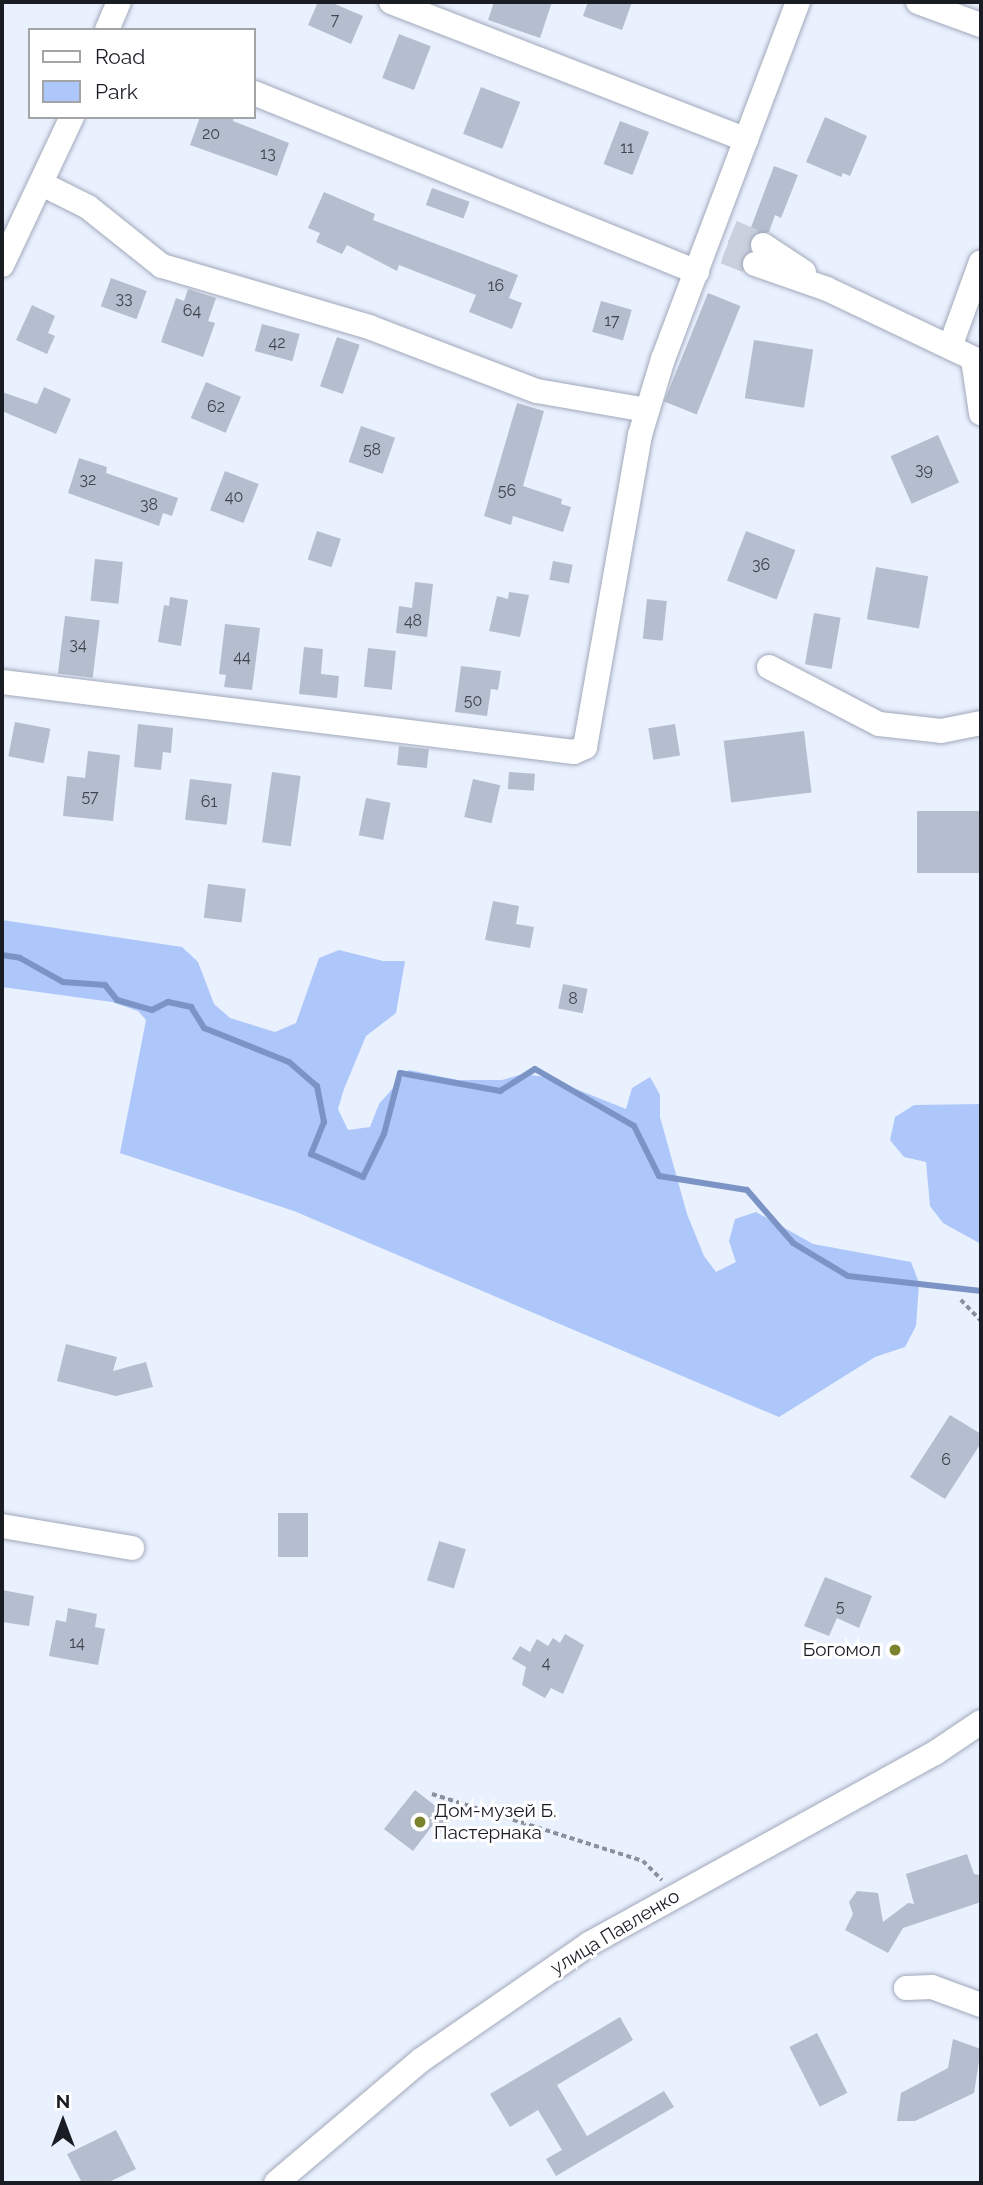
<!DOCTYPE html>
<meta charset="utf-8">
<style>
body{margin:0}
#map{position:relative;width:983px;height:2185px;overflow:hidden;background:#e9f0fe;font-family:Raleway,sans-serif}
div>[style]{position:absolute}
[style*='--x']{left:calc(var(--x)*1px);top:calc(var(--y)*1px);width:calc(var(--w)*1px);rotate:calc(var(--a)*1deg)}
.green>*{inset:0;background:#adc7fa}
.stream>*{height:6px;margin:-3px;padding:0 3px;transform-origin:3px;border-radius:3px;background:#7b94c5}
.building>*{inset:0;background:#b5becf;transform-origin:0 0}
.minor-tunnel>*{height:24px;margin-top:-12px;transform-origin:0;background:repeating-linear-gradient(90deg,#cad0dd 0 24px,transparent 0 36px)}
.path>*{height:3.5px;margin-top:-1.75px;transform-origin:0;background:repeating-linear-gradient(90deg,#8b909a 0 5px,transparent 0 8.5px)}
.roads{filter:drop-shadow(0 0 2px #a1a9ba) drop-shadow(0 0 2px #a1a9ba)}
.minor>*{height:24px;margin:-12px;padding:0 12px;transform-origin:12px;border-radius:12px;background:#fff}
.dots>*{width:19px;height:19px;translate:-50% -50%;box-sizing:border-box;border:4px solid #fff;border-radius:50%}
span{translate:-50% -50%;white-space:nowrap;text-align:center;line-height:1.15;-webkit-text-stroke:6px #fff;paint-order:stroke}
.number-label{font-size:16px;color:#40444d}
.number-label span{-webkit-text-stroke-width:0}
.poi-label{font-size:19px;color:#191c22}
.right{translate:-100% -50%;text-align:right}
.left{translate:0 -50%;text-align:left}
.street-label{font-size:19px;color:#191c22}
.frame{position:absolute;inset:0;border:4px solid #191c22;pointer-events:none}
.legend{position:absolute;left:28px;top:28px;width:228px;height:91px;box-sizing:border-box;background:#fff;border:2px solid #a3a4a7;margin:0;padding:9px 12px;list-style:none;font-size:21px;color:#191c22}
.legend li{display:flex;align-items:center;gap:14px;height:35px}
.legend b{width:35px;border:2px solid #a3a4a7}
.north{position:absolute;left:28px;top:2087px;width:70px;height:70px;-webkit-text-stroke:5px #fff;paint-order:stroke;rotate:0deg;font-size:19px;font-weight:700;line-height:28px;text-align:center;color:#191c22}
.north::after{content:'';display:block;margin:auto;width:24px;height:32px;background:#191c22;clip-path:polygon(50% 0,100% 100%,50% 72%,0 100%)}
</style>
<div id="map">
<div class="green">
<div style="clip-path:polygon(2px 920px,182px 947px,198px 962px,214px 1004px,230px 1018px,275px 1032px,296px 1023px,319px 958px,339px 950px,383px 961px,405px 961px,396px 1013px,366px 1036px,344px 1089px,338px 1109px,348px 1130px,370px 1127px,379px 1104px,409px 1070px,458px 1080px,502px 1080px,523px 1074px,546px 1077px,626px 1109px,632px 1088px,650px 1077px,660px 1095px,660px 1117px,687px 1214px,704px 1256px,716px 1272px,736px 1262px,729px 1241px,735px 1219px,756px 1212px,813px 1244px,911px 1262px,919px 1283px,916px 1326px,905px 1347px,875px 1357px,779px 1417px,294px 1211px,120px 1153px,146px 1020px,138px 1011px,112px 1002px,2px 987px)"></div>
<div style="clip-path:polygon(981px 1104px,981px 1244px,943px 1223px,930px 1206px,926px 1162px,904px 1157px,890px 1140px,895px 1117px,914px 1105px)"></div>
</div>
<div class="stream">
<div style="--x:2;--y:955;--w:18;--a:9"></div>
<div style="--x:20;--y:958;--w:49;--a:29.2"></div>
<div style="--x:63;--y:982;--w:42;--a:4.1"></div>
<div style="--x:105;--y:985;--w:19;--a:51"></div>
<div style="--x:117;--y:1000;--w:36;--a:16"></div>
<div style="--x:152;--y:1010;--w:18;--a:-27"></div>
<div style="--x:168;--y:1002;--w:24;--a:12"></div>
<div style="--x:191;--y:1007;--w:25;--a:58"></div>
<div style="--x:204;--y:1028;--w:92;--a:21.8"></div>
<div style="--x:289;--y:1062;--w:37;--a:41"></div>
<div style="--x:317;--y:1086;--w:37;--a:79"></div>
<div style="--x:324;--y:1122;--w:35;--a:112"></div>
<div style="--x:311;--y:1154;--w:57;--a:23.9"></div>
<div style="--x:363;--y:1177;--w:48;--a:-64"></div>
<div style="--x:384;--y:1134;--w:63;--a:-75.3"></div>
<div style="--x:400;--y:1073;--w:102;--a:10.2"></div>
<div style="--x:500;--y:1091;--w:41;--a:-32.2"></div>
<div style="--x:535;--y:1069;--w:114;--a:29.9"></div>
<div style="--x:634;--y:1126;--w:56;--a:63.4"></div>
<div style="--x:659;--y:1176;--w:89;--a:9"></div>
<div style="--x:747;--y:1190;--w:70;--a:49"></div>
<div style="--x:793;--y:1243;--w:64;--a:31"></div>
<div style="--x:848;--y:1276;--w:134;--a:6.4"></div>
</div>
<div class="building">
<div style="clip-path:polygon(318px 2px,330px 2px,363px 16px,351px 44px,308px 25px)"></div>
<div style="clip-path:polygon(494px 2px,552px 2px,540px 38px,488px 20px)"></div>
<div style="clip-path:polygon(588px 2px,632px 2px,622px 30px,583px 16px)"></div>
<div style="left:399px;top:34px;width:34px;height:47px;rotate:21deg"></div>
<div style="left:481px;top:87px;width:42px;height:50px;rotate:21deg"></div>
<div style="clip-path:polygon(200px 117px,234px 117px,233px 121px,289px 143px,277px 176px,190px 145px)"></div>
<div style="clip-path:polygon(825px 117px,867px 136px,850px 176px,843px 173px,841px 177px,806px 162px)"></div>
<div style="left:620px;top:121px;width:31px;height:46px;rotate:21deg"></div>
<div style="clip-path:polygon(774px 166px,798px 175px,781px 218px,775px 215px,769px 232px,751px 236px,740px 267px,722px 259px,736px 224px,750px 230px)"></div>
<div style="left:432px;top:188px;width:40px;height:18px;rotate:20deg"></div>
<div style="clip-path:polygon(324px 192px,375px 214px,373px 220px,518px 275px,509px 298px,522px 303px,512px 329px,469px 312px,476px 295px,399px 265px,397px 271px,347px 245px,342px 254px,316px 242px,320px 233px,308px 228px)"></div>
<div style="left:111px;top:278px;width:38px;height:30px;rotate:20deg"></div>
<div style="clip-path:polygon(188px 289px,216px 298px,208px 321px,215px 323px,203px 357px,161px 342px,176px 298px,184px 301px)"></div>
<div style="left:708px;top:293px;width:35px;height:117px;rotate:22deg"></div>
<div style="left:601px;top:301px;width:32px;height:32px;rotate:16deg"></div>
<div style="clip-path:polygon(32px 305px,55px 316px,48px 333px,55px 336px,47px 354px,16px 340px)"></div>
<div style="left:262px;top:324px;width:39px;height:28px;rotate:15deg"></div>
<div style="left:337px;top:337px;width:24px;height:52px;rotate:19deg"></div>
<div style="left:754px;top:340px;width:60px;height:59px;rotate:9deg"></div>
<div style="left:206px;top:382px;width:38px;height:39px;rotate:23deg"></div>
<div style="clip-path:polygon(44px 387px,71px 399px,56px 434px,2px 411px,2px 392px,37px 404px)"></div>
<div style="clip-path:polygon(517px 403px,544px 411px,523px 486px,562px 499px,561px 504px,571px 507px,563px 532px,513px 516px,511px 525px,484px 516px)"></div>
<div style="left:361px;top:426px;width:36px;height:38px;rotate:19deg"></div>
<div style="left:938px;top:435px;width:52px;height:52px;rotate:66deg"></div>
<div style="clip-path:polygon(79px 458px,107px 467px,106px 473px,178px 498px,172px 516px,163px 513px,159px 526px,68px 493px)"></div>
<div style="left:225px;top:471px;width:36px;height:42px;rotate:21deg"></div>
<div style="left:317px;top:531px;width:25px;height:30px;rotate:18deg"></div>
<div style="left:746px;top:531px;width:53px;height:53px;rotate:21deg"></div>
<div style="left:95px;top:559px;width:28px;height:42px;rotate:6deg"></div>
<div style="left:553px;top:561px;width:20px;height:19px;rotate:11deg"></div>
<div style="left:876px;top:567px;width:53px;height:53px;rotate:10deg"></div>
<div style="clip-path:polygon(415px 582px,433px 584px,427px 637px,396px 633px,399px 606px,412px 608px)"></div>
<div style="clip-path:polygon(509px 592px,529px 595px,520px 637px,489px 631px,497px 596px,508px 599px)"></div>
<div style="clip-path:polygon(170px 597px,188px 600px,181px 646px,158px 642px,164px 605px,169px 606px)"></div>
<div style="left:647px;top:599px;width:20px;height:40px;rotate:6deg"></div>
<div style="left:814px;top:613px;width:27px;height:52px;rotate:10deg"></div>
<div style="left:65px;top:616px;width:35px;height:58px;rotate:7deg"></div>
<div style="clip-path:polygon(225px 624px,260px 628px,252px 690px,224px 687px,226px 675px,219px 674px)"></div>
<div style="clip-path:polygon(304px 647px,323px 649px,321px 674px,339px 676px,337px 698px,299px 694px)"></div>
<div style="left:368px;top:648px;width:28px;height:39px;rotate:6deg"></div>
<div style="clip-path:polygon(461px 666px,501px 671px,498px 690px,491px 689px,487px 716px,455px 712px)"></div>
<div style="left:15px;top:722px;width:36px;height:35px;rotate:11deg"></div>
<div style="clip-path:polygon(138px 724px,173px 728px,171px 753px,163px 752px,161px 770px,134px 767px)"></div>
<div style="left:675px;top:724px;width:32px;height:27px;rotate:81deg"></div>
<div style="left:804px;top:731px;width:62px;height:81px;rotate:83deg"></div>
<div style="left:399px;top:746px;width:30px;height:19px;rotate:6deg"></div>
<div style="clip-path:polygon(88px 751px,120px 755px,113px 821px,63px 816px,67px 776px,85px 778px)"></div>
<div style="left:272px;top:772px;width:29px;height:71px;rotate:8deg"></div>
<div style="left:509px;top:772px;width:26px;height:17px;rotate:4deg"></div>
<div style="left:190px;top:779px;width:42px;height:41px;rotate:7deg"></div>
<div style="left:473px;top:779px;width:28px;height:39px;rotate:13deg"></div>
<div style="left:366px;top:798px;width:25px;height:38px;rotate:11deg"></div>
<div style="left:981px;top:811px;width:62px;height:64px;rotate:90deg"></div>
<div style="left:208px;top:884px;width:38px;height:34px;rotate:7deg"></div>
<div style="clip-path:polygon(493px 901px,519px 906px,516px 924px,534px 927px,530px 948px,485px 940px)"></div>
<div style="left:563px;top:984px;width:25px;height:25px;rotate:11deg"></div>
<div style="clip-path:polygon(66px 1344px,117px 1357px,113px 1371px,146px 1362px,153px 1387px,116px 1396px,57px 1381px)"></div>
<div style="clip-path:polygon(950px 1415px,981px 1434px,981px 1443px,945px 1499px,910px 1477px)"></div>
<div style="left:278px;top:1513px;width:30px;height:44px"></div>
<div style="left:439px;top:1541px;width:28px;height:41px;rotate:17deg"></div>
<div style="clip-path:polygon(825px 1577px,872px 1596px,859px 1628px,837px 1618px,829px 1636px,804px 1626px)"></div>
<div style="clip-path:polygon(2px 1590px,34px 1596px,29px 1626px,2px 1622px)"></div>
<div style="clip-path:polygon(68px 1608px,97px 1614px,95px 1627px,105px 1629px,98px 1665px,49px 1656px,56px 1620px,66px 1622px)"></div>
<div style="clip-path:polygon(565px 1634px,584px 1645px,563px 1694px,551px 1688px,545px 1698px,522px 1685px,526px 1667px,512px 1659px,520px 1646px,530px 1652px,537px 1639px,548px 1646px,553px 1638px,560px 1643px)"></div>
<div style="clip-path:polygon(415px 1790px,452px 1819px,442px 1832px,433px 1825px,413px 1851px,384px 1829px)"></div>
<div style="clip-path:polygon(967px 1854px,974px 1874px,981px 1875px,981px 1902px,903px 1928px,888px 1953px,845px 1930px,853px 1914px,849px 1902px,857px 1891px,878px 1893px,883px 1922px,908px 1903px,914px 1904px,906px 1874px)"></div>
<div style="clip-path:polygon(620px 2017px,633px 2040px,557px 2085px,587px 2136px,664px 2091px,674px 2107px,556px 2176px,546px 2159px,562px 2150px,538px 2110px,510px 2127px,490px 2094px)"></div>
<div style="left:817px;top:2033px;width:67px;height:31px;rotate:63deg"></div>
<div style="clip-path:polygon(953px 2039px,981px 2049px,974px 2093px,915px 2121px,897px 2121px,901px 2093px,948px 2068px)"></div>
<div style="clip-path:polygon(116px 2130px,136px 2169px,107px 2183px,82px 2183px,67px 2154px)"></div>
</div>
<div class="minor-tunnel">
<div style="--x:732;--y:232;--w:34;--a:23"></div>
<div style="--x:725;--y:252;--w:32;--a:22"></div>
</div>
<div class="path">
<div style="--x:961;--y:1300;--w:29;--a:46"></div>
<div style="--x:432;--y:1794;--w:221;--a:17.6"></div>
<div style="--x:643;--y:1861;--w:27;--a:45"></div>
</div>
<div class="roads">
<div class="minor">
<div style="--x:391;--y:2;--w:381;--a:21.2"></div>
<div style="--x:918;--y:2;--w:67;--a:20.1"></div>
<div style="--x:107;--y:30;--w:30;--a:-67"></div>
<div style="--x:254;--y:93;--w:478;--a:22"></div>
<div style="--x:42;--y:184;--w:51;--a:26.6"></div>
<div style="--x:88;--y:207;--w:95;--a:38.6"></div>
<div style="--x:162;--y:266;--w:216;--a:16.4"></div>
<div style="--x:369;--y:327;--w:180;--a:20.9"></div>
<div style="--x:537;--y:391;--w:112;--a:9.8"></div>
<div style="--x:763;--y:245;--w:49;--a:33.4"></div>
<div style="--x:755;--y:264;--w:76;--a:19.1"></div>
<div style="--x:827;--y:289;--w:170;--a:25.4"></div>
<div style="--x:2;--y:265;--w:164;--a:-64.7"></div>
<div style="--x:950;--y:347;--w:90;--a:-70"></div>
<div style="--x:973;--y:359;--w:55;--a:81.6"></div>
<div style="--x:769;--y:667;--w:124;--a:27.4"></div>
<div style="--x:879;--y:724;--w:62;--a:6.4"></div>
<div style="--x:941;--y:731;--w:41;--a:-11.3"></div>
<div style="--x:2;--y:682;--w:576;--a:6.98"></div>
<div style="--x:574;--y:752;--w:12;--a:-24"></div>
<div style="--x:585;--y:747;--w:317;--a:-80"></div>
<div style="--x:640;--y:435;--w:79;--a:-73.2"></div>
<div style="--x:663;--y:359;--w:382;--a:-69.3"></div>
<div style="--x:2;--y:1526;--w:132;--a:9.6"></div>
<div style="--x:906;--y:1988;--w:26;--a:-2"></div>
<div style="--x:932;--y:1987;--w:52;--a:20.2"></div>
<div style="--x:276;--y:2183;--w:190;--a:-40.3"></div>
<div style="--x:421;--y:2060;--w:204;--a:-34.6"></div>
<div style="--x:589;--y:1944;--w:395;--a:-28.9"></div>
<div style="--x:935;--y:1753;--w:55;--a:-34"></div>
</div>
</div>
<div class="dots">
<div style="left:895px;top:1650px;background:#7c832f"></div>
<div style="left:420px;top:1822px;background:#7c832f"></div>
</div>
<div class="number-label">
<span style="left:335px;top:20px">7</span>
<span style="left:211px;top:134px">20</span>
<span style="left:627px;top:148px">11</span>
<span style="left:268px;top:154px">13</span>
<span style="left:496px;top:286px">16</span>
<span style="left:124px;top:299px">33</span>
<span style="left:192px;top:311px">64</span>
<span style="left:612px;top:321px">17</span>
<span style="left:277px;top:343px">42</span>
<span style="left:216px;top:407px">62</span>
<span style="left:372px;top:450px">58</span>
<span style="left:924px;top:470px">39</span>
<span style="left:88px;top:480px">32</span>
<span style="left:507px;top:491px">56</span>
<span style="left:234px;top:497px">40</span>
<span style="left:149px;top:505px">38</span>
<span style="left:761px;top:565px">36</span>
<span style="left:413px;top:621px">48</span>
<span style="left:78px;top:645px">34</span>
<span style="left:242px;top:657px">44</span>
<span style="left:473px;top:701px">50</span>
<span style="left:90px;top:797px">57</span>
<span style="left:209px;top:802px">61</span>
<span style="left:573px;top:999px">8</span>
<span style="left:946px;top:1460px">6</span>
<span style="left:840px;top:1607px">5</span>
<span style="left:77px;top:1643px">14</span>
<span style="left:546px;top:1663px">4</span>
</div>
<div class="poi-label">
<span class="right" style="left:881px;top:1650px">Богомол</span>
<span class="left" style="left:434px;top:1822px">Дом-музей Б.<br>Пастернака</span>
</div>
<div class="street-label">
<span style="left:615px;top:1932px;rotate:-31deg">улица Павленко</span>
</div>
<div class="frame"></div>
<ul class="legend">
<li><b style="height:9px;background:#fff"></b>Road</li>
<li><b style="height:19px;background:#adc7fa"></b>Park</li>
</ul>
<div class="north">N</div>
</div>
